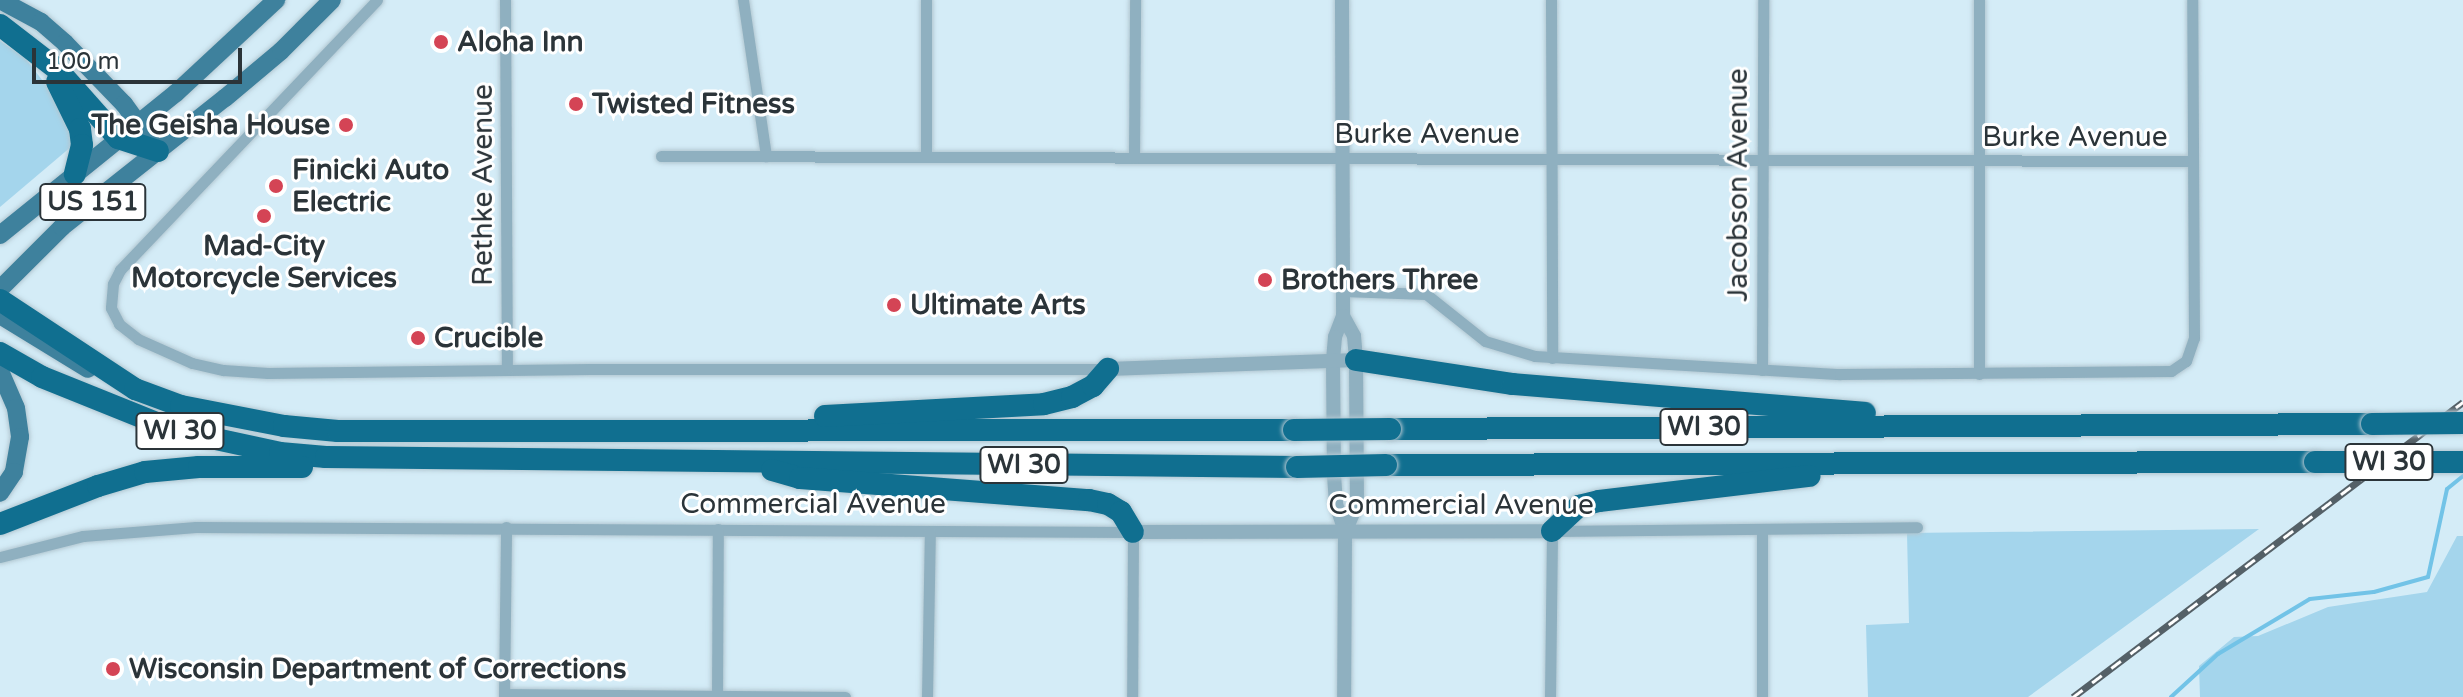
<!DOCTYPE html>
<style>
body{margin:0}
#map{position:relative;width:2463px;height:697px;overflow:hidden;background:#d4ecf7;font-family:"Varela Round",sans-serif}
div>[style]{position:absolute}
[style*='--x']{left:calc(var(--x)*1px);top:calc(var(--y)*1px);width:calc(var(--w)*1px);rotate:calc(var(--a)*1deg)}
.green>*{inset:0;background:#a4d5ec}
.stream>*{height:4px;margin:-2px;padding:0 2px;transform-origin:2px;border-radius:2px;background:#72c3e7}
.roads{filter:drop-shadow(0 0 2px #b2c7d1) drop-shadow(0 0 2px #b2c7d1)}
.minor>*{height:11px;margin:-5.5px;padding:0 5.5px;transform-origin:5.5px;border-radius:5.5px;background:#8fb0c0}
.tertiary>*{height:14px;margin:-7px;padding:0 7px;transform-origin:7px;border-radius:7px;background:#8fb0c0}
.primary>*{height:18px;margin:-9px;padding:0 9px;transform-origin:9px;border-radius:9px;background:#3e819d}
.motorway>*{height:22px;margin:-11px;padding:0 11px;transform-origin:11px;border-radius:11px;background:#106f90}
.rail>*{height:7px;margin-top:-3.5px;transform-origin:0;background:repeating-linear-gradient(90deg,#fff 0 12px,#546067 0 24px);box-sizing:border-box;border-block:2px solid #546067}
.bridges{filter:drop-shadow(0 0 2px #b2c7d1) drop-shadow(0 0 2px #b2c7d1)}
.motorway-bridge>*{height:22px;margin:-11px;padding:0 11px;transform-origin:11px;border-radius:11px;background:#106f90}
.dots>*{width:22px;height:22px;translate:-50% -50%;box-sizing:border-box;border:4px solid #fff;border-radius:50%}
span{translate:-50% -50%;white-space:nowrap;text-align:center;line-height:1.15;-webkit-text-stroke:6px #fff;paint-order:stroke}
.shield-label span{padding:2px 6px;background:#fff;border:2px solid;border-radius:6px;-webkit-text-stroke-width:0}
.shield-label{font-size:26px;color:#2b3439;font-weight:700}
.poi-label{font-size:28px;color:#2b3439;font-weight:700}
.left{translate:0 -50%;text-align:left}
.right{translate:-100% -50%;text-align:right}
.street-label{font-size:28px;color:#2b3439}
.scale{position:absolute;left:32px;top:48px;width:210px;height:36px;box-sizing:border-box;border:4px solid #2b3439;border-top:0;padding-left:10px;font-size:24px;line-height:28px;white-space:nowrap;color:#2b3439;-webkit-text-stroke:6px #fff;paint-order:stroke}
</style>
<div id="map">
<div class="green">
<div style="clip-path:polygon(0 41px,25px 58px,60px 103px,69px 120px,72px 146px,0 207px)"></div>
<div style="clip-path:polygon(2259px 529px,2028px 697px,1868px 697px,1866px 625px,1909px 623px,1907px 533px)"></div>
<div style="clip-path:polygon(2457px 536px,2463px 536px,2463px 697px,2200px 697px,2199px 666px,2234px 637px,2258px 636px,2328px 607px,2427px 592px)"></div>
</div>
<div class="stream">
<div style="--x:2171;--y:697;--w:64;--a:-42.5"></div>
<div style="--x:2218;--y:654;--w:107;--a:-30.9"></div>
<div style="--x:2310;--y:599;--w:64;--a:-6.2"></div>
<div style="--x:2374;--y:592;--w:56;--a:-15.5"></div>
<div style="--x:2428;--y:577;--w:90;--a:-77.8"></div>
<div style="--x:2447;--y:489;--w:21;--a:-39"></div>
</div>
<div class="roads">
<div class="minor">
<div style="--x:377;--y:0;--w:373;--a:133.6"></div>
<div style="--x:120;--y:270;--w:16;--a:117"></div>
<div style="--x:113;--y:284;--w:24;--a:95"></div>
<div style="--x:111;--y:308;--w:18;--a:63"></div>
<div style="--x:119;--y:324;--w:24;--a:38"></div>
<div style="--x:138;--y:339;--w:59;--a:24"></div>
<div style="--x:192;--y:363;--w:32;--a:13"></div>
<div style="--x:223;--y:370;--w:45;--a:3.8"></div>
<div style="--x:268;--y:373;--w:322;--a:-0.7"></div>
<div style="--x:590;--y:369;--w:518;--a:0"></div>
<div style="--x:505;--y:0;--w:369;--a:89.7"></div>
<div style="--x:743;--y:0;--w:158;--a:81.6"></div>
<div style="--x:1551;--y:0;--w:358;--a:89.8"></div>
<div style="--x:1979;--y:0;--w:374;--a:90"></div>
<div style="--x:661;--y:156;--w:1532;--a:0.19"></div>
<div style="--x:926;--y:157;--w:157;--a:-90"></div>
<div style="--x:1134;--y:158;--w:158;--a:-89.6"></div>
<div style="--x:1343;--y:291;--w:83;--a:2.1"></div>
<div style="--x:1426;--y:294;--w:75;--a:38.5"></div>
<div style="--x:1485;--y:341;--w:52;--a:16.7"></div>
<div style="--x:1535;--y:356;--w:306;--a:3.4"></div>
<div style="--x:1840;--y:374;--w:331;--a:-0.5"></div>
<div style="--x:2171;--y:371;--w:18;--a:-34"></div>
<div style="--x:2186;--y:361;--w:24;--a:-71"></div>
<div style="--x:2194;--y:338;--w:338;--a:-90.3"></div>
<div style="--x:1762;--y:370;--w:370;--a:-89.8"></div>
<div style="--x:0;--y:557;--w:86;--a:-14.2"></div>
<div style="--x:83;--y:536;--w:113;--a:-4.6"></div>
<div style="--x:196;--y:527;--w:937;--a:0.31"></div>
<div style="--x:1133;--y:532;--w:165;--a:90.3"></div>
<div style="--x:505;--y:694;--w:340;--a:0.5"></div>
<div style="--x:504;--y:697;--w:170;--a:-89.3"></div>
<div style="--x:717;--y:697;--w:168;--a:-89.7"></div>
<div style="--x:927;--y:697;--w:166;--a:-89"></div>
<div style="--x:1550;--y:697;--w:166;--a:-89.3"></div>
<div style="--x:1552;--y:531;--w:365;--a:-0.6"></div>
<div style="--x:1762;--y:697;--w:168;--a:-90"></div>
</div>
<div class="tertiary">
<div style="--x:1342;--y:0;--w:316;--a:89.8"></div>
<div style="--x:1343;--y:316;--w:22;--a:111"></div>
<div style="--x:1335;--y:337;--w:25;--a:95"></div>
<div style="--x:1333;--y:362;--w:113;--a:89.5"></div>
<div style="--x:1334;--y:475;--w:29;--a:86"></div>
<div style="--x:1336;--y:504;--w:29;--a:72"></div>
<div style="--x:1345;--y:532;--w:165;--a:90.3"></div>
<div style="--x:1343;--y:316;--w:23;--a:61"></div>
<div style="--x:1354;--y:336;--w:24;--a:85"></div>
<div style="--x:1356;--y:360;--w:144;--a:89.6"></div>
<div style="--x:1357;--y:504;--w:30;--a:113"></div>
<div style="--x:1108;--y:369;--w:248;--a:-2.1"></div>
<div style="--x:1133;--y:532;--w:419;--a:-0.1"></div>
</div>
<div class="primary">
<div style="--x:0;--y:0;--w:47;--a:28.2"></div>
<div style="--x:41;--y:22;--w:32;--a:41"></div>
<div style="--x:65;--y:43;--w:85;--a:46"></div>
<div style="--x:124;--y:104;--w:58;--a:54.1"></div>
<div style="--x:0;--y:235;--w:226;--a:-38.9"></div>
<div style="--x:176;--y:93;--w:137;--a:-42.9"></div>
<div style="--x:0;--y:289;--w:88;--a:-45"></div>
<div style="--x:62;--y:227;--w:208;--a:-38.4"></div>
<div style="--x:225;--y:98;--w:73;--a:-40"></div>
<div style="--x:281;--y:51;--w:72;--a:-45"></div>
<div style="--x:0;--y:315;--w:103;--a:31.5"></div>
<div style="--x:0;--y:371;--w:40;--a:66.6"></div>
<div style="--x:16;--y:408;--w:29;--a:82"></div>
<div style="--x:20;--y:437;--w:36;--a:100"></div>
<div style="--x:14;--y:472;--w:25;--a:124"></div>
</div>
<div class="motorway">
<div style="--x:0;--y:25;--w:72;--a:37.7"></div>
<div style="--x:57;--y:69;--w:92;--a:48.5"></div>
<div style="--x:118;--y:138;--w:42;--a:18"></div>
<div style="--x:57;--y:82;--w:52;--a:63.9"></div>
<div style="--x:80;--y:129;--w:16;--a:83"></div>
<div style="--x:82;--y:145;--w:30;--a:104"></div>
<div style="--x:0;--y:300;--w:162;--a:33.4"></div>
<div style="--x:135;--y:389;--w:49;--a:20.3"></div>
<div style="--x:181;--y:406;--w:105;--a:11"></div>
<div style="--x:284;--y:426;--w:54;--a:5.3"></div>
<div style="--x:338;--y:431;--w:956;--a:-0.06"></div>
<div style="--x:0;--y:353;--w:48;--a:29.7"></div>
<div style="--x:42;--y:377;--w:142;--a:21.9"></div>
<div style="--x:174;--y:430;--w:108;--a:12.2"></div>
<div style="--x:280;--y:453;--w:46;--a:5"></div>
<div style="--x:326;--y:457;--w:971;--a:0.59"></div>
<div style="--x:1356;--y:360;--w:159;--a:8.7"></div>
<div style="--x:1513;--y:384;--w:353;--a:4.7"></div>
<div style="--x:825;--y:416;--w:219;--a:-3.1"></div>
<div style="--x:1044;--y:404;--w:29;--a:-14"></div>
<div style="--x:1072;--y:397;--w:24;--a:-28"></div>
<div style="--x:1093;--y:386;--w:23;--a:-49"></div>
<div style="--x:1390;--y:429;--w:982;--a:-0.29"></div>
<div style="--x:1386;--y:465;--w:929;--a:-0.19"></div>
<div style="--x:772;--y:470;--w:29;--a:16"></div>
<div style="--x:800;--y:478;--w:290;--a:4.4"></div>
<div style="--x:1089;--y:500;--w:19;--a:12"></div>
<div style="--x:1108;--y:504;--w:15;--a:32"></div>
<div style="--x:1121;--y:512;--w:23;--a:59"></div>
<div style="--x:0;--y:524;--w:105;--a:-21.2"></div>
<div style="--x:98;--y:486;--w:49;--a:-16.6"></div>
<div style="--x:145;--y:472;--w:54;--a:-5.3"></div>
<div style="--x:199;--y:467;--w:103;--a:0"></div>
<div style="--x:1552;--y:531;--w:37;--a:-43"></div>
<div style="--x:1579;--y:506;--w:21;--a:-14"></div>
<div style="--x:1599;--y:501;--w:212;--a:-6.8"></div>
</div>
</div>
<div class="rail">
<div style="--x:2073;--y:697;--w:489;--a:-37.1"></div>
</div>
<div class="bridges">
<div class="motorway-bridge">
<div style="--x:2372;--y:424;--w:91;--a:-0.6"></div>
<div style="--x:1294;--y:430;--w:96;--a:-0.6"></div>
<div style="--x:2315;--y:462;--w:148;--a:0"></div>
<div style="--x:1297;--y:467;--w:89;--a:-1.3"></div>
</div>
</div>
<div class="dots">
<div style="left:441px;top:42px;background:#d44455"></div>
<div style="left:576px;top:104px;background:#d44455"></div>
<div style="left:346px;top:125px;background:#d44455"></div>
<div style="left:276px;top:186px;background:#d44455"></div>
<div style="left:264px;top:216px;background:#d44455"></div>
<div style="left:1265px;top:280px;background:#d44455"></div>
<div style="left:894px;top:305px;background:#d44455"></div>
<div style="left:418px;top:338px;background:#d44455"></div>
<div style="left:113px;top:669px;background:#d44455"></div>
</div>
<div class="shield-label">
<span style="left:93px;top:202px">US 151</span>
<span style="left:1704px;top:427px">WI 30</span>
<span style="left:180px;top:431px">WI 30</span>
<span style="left:2389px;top:462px">WI 30</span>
<span style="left:1024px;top:465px">WI 30</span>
</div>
<div class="poi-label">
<span class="left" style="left:457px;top:42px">Aloha Inn</span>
<span class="left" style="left:592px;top:104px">Twisted Fitness</span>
<span class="right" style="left:330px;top:125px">The Geisha House</span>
<span class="left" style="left:292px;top:186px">Finicki Auto<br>Electric</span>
<span style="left:264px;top:262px">Mad-City<br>Motorcycle Services</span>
<span class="left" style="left:1281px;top:280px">Brothers Three</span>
<span class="left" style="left:910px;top:305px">Ultimate Arts</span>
<span class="left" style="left:434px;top:338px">Crucible</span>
<span class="left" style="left:129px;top:669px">Wisconsin Department of Corrections</span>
</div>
<div class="street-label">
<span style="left:1427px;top:134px">Burke Avenue</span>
<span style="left:2075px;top:137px">Burke Avenue</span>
<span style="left:483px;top:185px;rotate:-90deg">Rethke Avenue</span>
<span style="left:1738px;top:185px;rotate:-90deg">Jacobson Avenue</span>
<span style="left:813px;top:504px">Commercial Avenue</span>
<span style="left:1461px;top:505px">Commercial Avenue</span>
</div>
<div class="scale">100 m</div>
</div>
